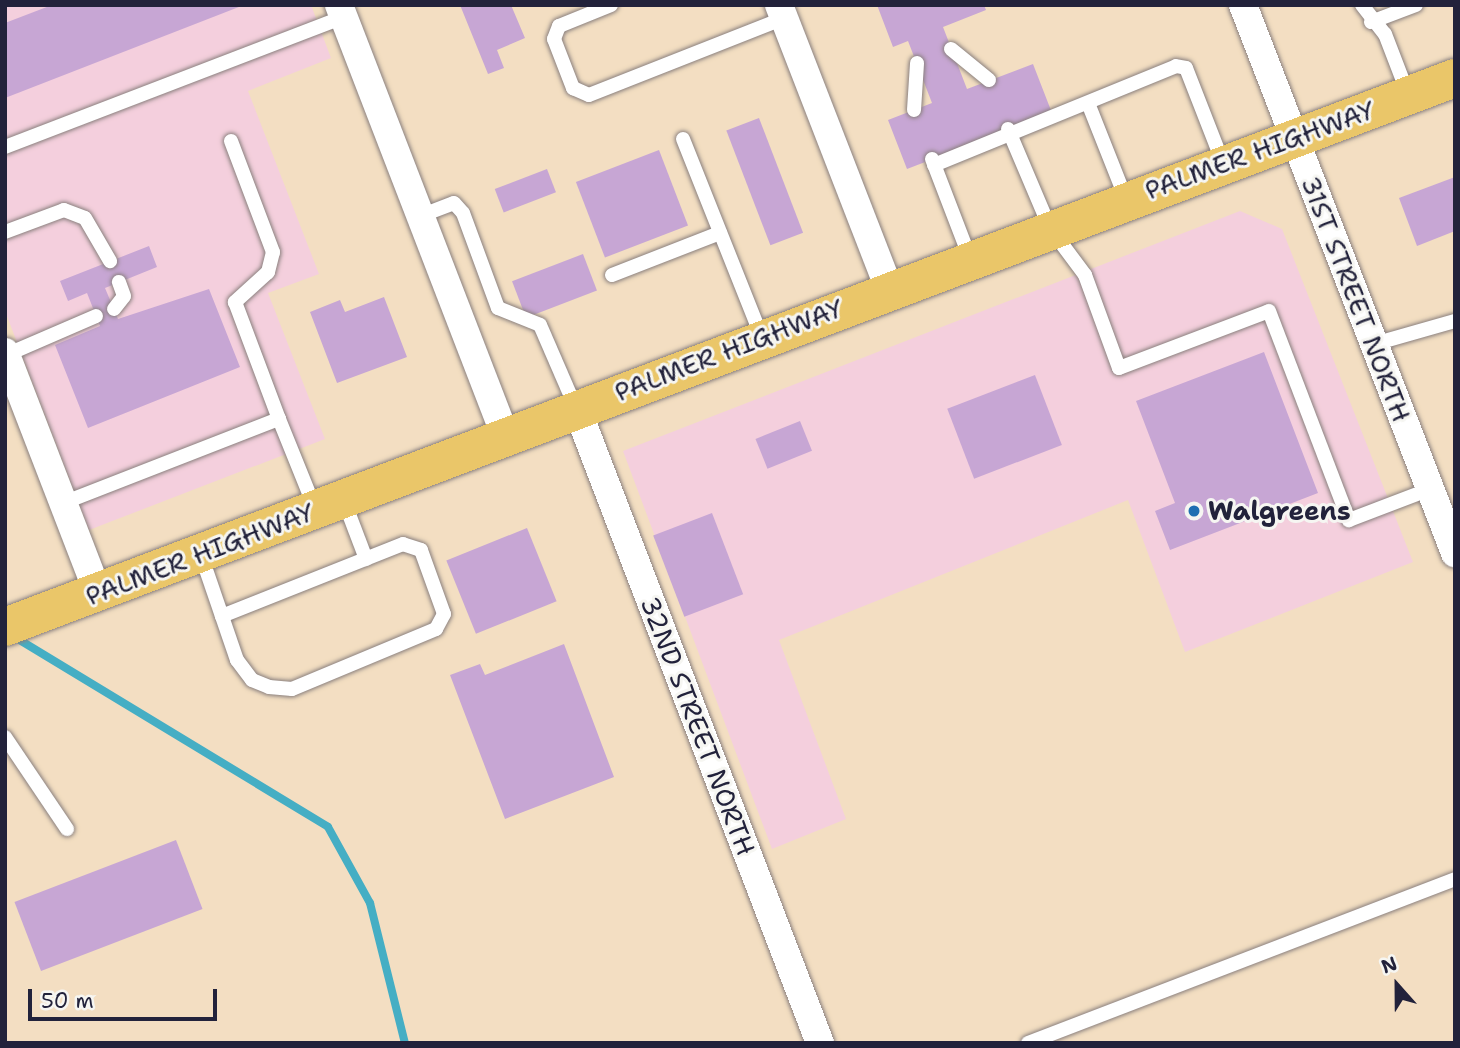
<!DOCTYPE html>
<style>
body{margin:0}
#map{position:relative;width:1460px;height:1048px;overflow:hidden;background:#f3dec2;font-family:"Shantell Sans",sans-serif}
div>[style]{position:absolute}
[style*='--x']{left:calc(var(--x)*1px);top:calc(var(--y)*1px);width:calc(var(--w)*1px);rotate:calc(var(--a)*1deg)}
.built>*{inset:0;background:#f4cfdd}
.stream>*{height:8px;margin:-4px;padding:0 4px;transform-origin:4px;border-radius:4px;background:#45aec4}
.building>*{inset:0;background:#c7a6d4;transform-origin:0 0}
.roads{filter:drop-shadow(0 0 2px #8a807e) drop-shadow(0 0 2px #8a807e)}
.service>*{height:14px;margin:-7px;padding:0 7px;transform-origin:7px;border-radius:7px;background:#fff}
.minor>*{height:28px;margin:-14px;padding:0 14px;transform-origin:14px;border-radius:14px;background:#fff}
.primary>*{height:38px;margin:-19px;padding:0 19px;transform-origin:19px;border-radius:19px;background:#eac669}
.dots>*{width:19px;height:19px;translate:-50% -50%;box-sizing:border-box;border:4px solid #f6f6f2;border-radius:50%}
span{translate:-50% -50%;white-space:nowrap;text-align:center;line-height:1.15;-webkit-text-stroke:6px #f6f6f2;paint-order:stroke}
.street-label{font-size:26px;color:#22223b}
.poi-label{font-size:26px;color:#22223b;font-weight:700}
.left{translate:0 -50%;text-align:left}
.frame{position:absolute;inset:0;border:7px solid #22223b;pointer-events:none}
.north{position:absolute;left:1362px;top:950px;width:70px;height:70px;-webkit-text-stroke:5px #f6f6f2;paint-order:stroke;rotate:339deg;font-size:19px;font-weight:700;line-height:28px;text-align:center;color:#22223b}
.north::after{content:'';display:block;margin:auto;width:24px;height:32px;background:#22223b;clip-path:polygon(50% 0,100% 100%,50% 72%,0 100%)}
.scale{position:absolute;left:28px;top:989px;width:189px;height:32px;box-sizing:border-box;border:4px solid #22223b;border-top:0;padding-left:9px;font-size:21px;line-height:24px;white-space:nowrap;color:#22223b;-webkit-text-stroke:5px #f6f6f2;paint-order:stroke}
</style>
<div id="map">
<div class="built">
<div style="clip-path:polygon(5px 5px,311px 5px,331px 58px,248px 91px,319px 274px,268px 293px,325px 439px,89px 530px,5px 311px)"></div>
<div style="clip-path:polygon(1240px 211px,1282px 229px,1413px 562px,1185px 652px,1128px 500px,779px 640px,846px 819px,772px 849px,623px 451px)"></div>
</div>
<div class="stream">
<div style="--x:13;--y:636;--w:368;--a:31.2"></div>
<div style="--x:328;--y:827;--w:87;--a:61.1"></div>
<div style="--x:370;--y:903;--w:144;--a:76"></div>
</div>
<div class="building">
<div style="clip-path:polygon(52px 5px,244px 5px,5px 98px,5px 23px)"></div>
<div style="clip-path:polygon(460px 5px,511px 5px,525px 38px,497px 50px,504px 68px,488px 74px)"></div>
<div style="clip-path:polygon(877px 5px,984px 5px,986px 10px,943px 27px,967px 89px,1033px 64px,1052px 113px,907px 169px,888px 120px,932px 103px,908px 41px,893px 47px)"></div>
<div style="left:759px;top:118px;width:123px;height:35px;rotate:69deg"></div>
<div style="left:659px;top:150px;width:81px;height:89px;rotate:69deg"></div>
<div style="left:547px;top:169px;width:25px;height:56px;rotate:69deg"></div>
<div style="clip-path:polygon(1455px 177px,1455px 231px,1417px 246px,1399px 198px)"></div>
<div style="clip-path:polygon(149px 246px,157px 267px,105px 288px,118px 319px,209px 289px,240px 367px,88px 428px,55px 345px,100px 326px,87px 293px,68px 301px,60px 281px)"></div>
<div style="left:583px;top:254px;width:39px;height:76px;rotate:69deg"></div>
<div style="clip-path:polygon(384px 297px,407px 357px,337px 383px,310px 312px,340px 300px,345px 312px)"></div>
<div style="clip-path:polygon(1264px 352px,1318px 493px,1170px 550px,1155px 511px,1175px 503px,1136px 401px)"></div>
<div style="left:1035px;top:375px;width:75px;height:94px;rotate:69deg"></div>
<div style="left:800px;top:421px;width:32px;height:48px;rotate:68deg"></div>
<div style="left:712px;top:513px;width:87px;height:63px;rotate:69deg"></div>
<div style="left:527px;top:528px;width:79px;height:87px;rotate:68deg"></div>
<div style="clip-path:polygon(564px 644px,614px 777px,505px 819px,450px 675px,480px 664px,485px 675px)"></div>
<div style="left:176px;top:840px;width:74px;height:173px;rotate:69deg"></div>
</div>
<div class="roads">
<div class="service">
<div style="--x:611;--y:5;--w:56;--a:158"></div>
<div style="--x:559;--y:26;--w:14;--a:111"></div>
<div style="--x:554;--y:39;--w:53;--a:68.8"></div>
<div style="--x:573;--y:88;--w:17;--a:24"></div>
<div style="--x:589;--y:95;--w:210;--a:-21.5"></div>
<div style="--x:1362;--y:5;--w:37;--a:52"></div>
<div style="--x:1385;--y:34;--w:64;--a:69"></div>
<div style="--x:1371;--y:22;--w:48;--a:-20.7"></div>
<div style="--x:951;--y:49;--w:49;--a:39.2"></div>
<div style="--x:1088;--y:103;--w:103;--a:68.4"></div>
<div style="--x:914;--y:110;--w:47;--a:-86.3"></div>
<div style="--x:1008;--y:129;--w:108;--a:67"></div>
<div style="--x:1050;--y:228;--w:59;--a:53.3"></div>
<div style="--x:1085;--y:275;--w:99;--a:69.9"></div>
<div style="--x:1119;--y:368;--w:160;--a:-20.8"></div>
<div style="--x:1269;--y:311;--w:224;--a:69.1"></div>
<div style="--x:1349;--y:520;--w:87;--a:-20.9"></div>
<div style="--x:683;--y:139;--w:214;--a:68.3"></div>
<div style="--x:231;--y:141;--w:119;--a:69.3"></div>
<div style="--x:273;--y:252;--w:21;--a:104"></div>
<div style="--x:268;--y:272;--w:45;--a:137.7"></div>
<div style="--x:235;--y:302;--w:125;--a:69.4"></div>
<div style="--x:5;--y:147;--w:363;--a:-21"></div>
<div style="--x:932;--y:159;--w:106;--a:69"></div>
<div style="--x:934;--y:165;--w:261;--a:-22.2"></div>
<div style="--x:1176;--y:66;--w:10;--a:11"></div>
<div style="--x:1186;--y:68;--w:102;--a:68.7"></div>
<div style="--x:420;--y:216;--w:36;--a:-21"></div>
<div style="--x:454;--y:203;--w:13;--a:48"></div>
<div style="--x:463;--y:213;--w:101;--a:69.8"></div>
<div style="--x:498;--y:308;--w:45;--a:22"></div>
<div style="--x:540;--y:325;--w:90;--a:66.6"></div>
<div style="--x:5;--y:232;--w:63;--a:-20.4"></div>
<div style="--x:64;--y:210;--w:22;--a:21"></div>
<div style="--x:85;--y:218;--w:50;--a:59.8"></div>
<div style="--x:612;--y:275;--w:116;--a:-21.3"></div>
<div style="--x:114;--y:309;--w:16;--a:-52"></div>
<div style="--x:124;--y:296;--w:15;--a:-110"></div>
<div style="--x:1374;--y:344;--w:84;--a:-15.9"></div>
<div style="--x:6;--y:355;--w:98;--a:-23.4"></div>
<div style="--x:344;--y:501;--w:62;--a:69.2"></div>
<div style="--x:63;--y:503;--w:232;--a:-21.3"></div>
<div style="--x:279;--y:419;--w:96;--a:68"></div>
<div style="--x:201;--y:555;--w:111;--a:71.1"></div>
<div style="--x:237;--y:660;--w:25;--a:53"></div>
<div style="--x:252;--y:680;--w:18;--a:22"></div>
<div style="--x:269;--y:687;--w:23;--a:5"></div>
<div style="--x:292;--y:689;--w:156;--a:-22.6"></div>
<div style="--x:436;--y:629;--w:17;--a:-62"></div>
<div style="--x:444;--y:614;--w:68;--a:-109.8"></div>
<div style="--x:421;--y:550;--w:19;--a:-162"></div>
<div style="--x:403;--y:544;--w:195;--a:158.3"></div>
<div style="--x:5;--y:737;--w:111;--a:56"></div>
<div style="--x:1028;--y:1043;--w:457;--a:-21"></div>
</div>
<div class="minor">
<div style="--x:339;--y:5;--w:464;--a:68.9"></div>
<div style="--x:779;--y:5;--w:305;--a:68.8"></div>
<div style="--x:1243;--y:5;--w:588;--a:68.85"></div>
<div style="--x:5;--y:352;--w:258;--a:68.9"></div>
<div style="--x:577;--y:409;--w:679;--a:69.03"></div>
</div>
<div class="primary">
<div style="--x:5;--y:627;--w:1550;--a:-20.74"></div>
</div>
</div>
<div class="dots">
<div style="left:1194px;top:511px;background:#1f6fb2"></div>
</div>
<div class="street-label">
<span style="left:1260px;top:150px;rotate:-20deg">PALMER HIGHWAY</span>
<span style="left:1356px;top:299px;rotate:69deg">31ST STREET NORTH</span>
<span style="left:729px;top:350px;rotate:-21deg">PALMER HIGHWAY</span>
<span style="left:200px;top:554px;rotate:-21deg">PALMER HIGHWAY</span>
<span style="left:698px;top:726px;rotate:69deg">32ND STREET NORTH</span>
</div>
<div class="poi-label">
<span class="left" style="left:1208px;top:511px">Walgreens</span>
</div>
<div class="frame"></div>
<div class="north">N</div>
<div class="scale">50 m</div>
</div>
